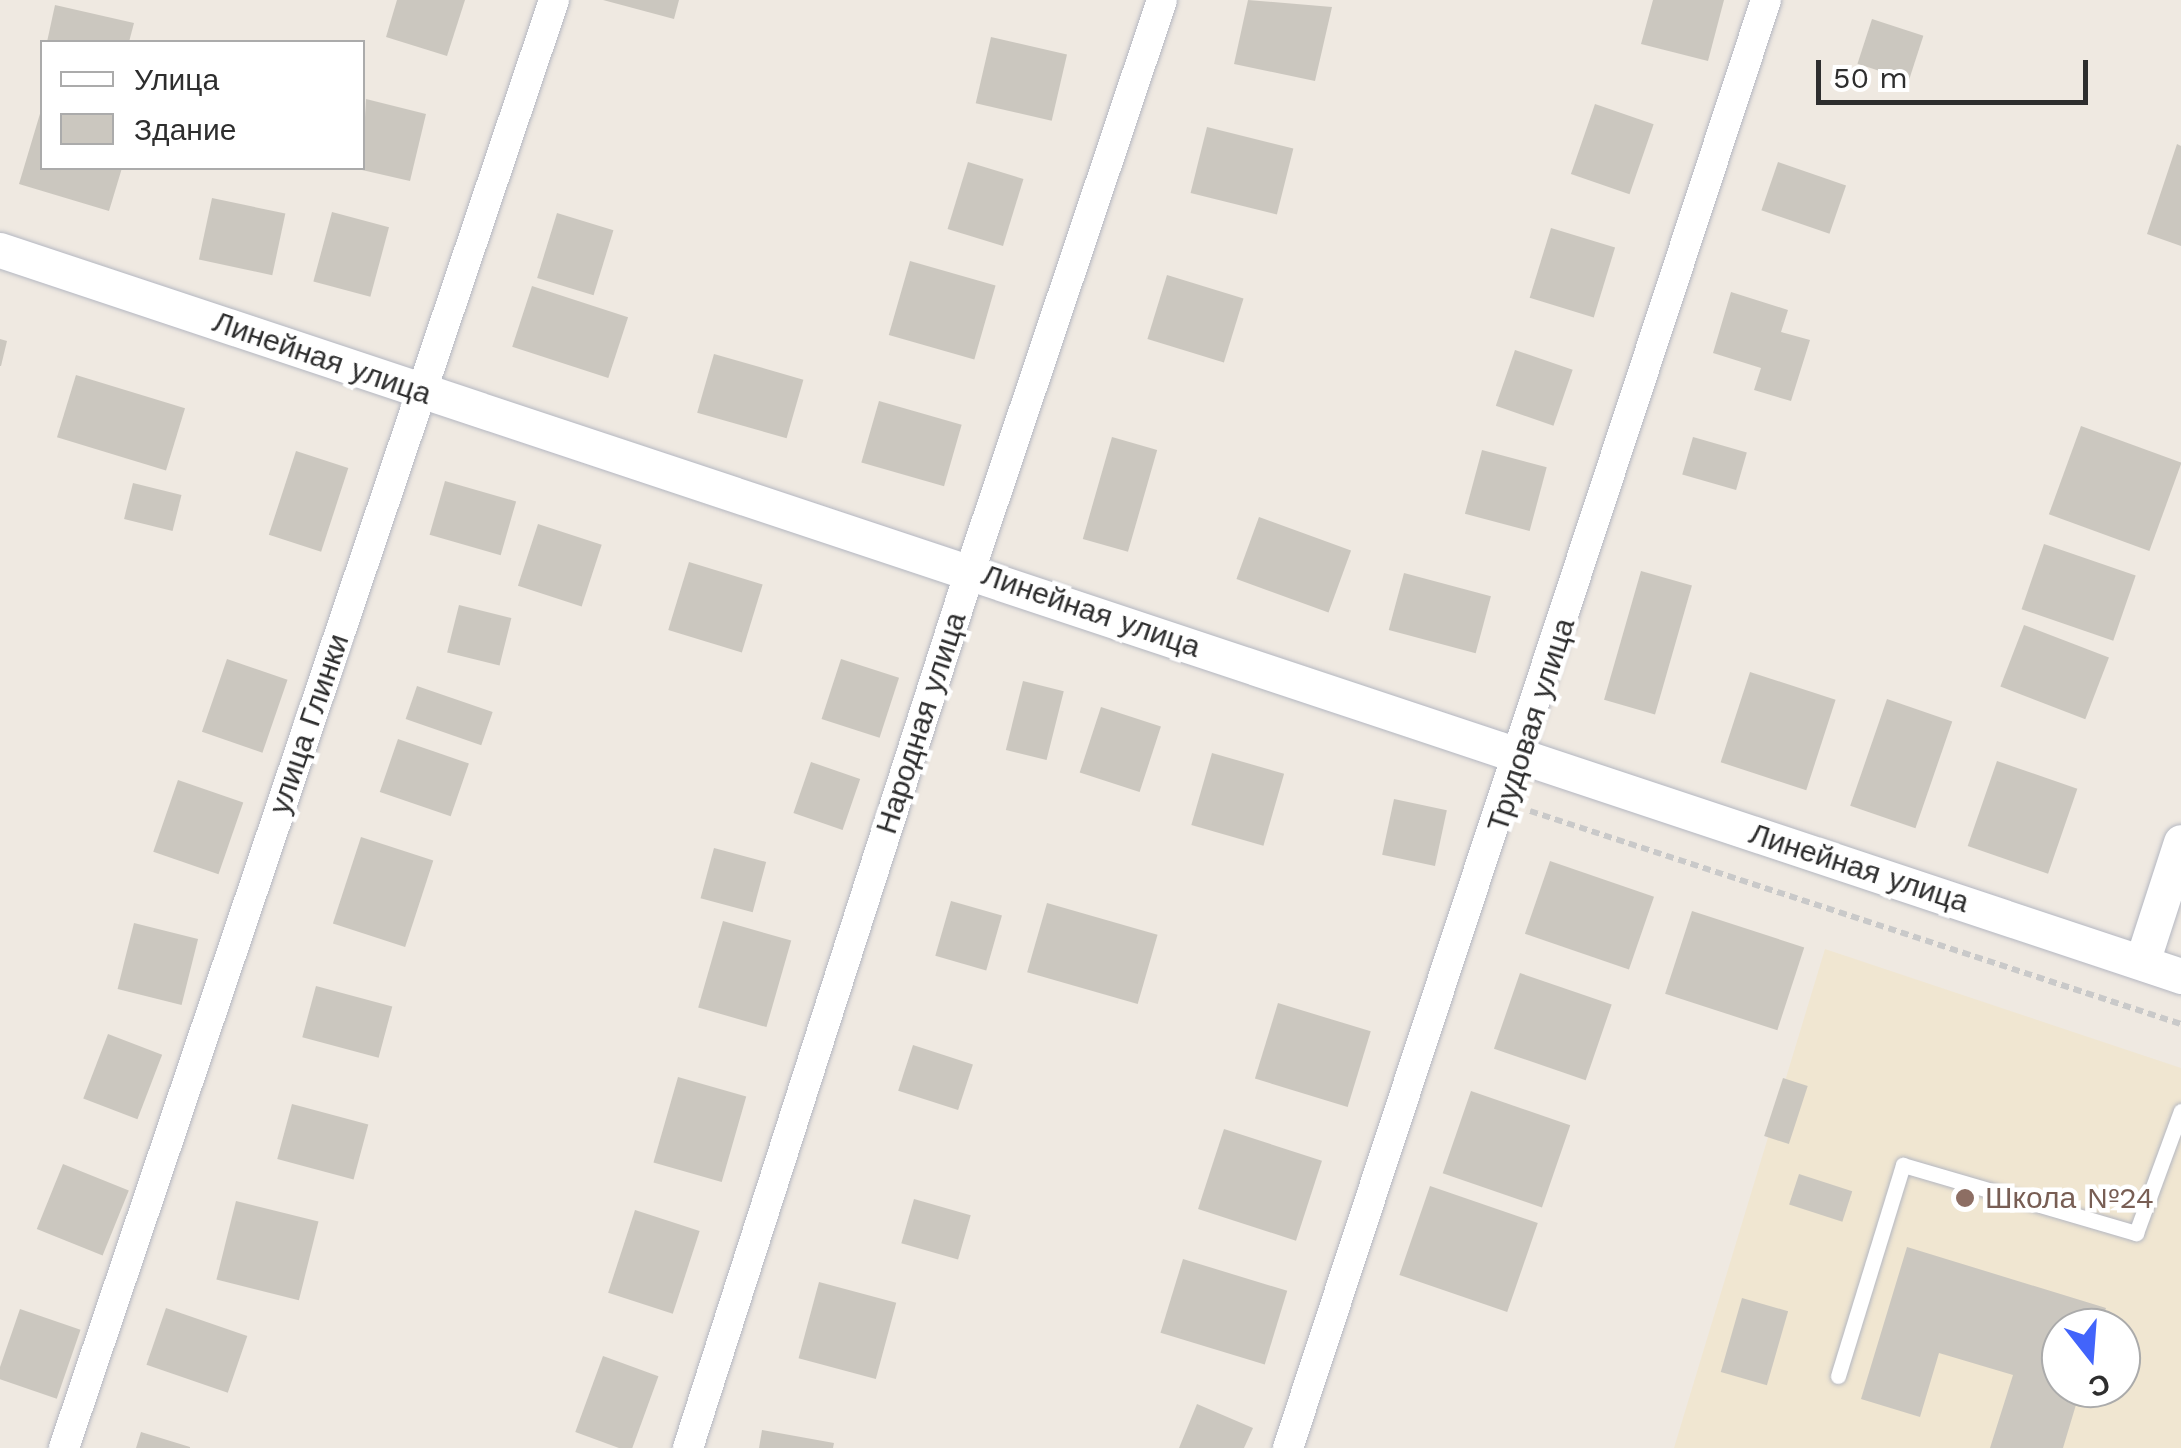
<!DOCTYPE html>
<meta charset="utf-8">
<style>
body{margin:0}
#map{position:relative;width:2181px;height:1448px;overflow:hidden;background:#efe9e1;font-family:"Work Sans",sans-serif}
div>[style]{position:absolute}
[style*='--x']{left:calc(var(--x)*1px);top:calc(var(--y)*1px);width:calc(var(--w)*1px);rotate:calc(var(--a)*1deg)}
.education>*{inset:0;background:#f0e6d1}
.building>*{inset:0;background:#cbc7bf;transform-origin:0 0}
.path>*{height:6px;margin-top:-3px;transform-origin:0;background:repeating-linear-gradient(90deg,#c9c9c9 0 8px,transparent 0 13px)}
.roads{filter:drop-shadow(0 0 2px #b4b7c1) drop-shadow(0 0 2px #b4b7c1)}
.service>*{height:15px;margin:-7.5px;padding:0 7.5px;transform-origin:7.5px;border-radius:7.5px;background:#fff}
.minor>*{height:30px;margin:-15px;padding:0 15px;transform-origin:15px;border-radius:15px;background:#fff}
.tertiary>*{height:35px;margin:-17.5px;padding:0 17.5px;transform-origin:17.5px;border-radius:17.5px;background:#fff}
.dots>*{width:28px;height:28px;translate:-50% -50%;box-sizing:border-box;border:5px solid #fff;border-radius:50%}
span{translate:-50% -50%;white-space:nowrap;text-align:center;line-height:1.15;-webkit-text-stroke:9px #fff;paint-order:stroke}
.street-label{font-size:30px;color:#2e2e2e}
.education-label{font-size:30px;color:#785e54}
.left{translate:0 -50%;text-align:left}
.legend{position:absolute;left:40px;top:40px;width:325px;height:130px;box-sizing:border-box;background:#fff;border:2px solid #ababab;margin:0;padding:12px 18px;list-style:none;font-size:30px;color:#2e2e2e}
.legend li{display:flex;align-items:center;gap:20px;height:50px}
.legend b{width:50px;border:2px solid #ababab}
.north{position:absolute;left:2041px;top:1308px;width:100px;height:100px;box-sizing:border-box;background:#fff;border:2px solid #ababab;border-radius:50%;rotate:163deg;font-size:28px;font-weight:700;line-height:40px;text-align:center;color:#2e2e2e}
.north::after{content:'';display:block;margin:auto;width:35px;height:45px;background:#4264fb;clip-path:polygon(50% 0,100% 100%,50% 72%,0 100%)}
.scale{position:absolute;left:1816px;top:60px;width:272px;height:45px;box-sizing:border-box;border:5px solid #2e2e2e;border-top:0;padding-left:12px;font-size:30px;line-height:35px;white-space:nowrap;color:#2e2e2e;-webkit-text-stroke:8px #fff;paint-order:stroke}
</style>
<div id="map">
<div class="education">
<div style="clip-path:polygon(evenodd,1825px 949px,2181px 1068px,2181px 1448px,1674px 1448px,1825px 949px,2061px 1328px,2121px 1328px,2121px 1388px,2061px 1388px,2061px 1328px)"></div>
</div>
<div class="building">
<div style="clip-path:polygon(397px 0,465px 0,447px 56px,386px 37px)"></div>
<div style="clip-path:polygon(603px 0,679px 0,674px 19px)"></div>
<div style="clip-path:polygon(1248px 0,1332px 7px,1315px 81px,1234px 64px)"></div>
<div style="clip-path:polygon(1653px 0,1724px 0,1708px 61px,1641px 44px)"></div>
<div style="clip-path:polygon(55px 5px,134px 23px,129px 42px,47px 42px)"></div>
<div style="left:1872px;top:19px;width:54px;height:47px;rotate:18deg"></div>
<div style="left:991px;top:37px;width:78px;height:68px;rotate:13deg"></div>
<div style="clip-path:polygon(366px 99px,426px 114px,410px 181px,362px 170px)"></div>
<div style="left:1595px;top:104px;width:62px;height:74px;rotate:19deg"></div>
<div style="clip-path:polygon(42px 107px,42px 168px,122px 168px,109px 211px,19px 184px)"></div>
<div style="left:1207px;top:127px;width:89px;height:68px;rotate:14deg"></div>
<div style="clip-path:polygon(2177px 144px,2181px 146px,2181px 246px,2147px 234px)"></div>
<div style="left:968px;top:162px;width:58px;height:70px;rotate:17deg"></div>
<div style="left:1778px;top:162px;width:72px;height:51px;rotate:19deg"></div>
<div style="left:212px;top:198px;width:75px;height:63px;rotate:12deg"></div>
<div style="left:332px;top:212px;width:59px;height:72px;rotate:15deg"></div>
<div style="left:557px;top:213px;width:59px;height:68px;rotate:17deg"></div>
<div style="left:1551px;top:228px;width:67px;height:73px;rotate:17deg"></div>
<div style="left:910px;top:261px;width:89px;height:77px;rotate:16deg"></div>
<div style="left:1167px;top:275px;width:80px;height:67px;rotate:17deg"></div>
<div style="left:532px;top:286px;width:101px;height:64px;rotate:18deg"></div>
<div style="clip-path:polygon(1731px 292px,1788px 310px,1781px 332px,1810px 340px,1791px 401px,1754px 390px,1761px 368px,1713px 353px)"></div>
<div style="clip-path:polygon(0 339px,7px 341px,1px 366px,0 366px)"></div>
<div style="left:1515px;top:350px;width:61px;height:59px;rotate:19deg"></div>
<div style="left:714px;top:354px;width:93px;height:61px;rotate:16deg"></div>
<div style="left:76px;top:375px;width:114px;height:65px;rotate:17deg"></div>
<div style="left:879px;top:401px;width:86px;height:64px;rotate:16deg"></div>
<div style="left:2081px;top:426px;width:107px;height:94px;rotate:20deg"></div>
<div style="left:1112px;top:437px;width:47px;height:106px;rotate:16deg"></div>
<div style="left:1693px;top:437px;width:56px;height:39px;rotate:16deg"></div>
<div style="left:1482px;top:450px;width:67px;height:66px;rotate:15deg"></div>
<div style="left:296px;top:451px;width:55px;height:88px;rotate:18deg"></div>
<div style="left:445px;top:481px;width:74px;height:56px;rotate:16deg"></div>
<div style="left:133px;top:483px;width:50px;height:37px;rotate:14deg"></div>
<div style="left:1259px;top:517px;width:98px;height:66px;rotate:20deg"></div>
<div style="left:538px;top:524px;width:67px;height:65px;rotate:18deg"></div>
<div style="left:2044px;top:544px;width:97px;height:69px;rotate:19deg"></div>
<div style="left:689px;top:562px;width:77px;height:71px;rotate:17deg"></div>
<div style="left:1641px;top:571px;width:53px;height:134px;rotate:16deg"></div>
<div style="left:1404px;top:573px;width:90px;height:59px;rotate:15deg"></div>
<div style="left:459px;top:605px;width:54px;height:49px;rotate:14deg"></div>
<div style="left:2024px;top:625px;width:91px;height:66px;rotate:21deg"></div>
<div style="left:227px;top:659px;width:64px;height:77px;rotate:19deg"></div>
<div style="left:841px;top:659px;width:61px;height:63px;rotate:18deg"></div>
<div style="left:1750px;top:672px;width:90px;height:95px;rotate:18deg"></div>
<div style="left:1023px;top:681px;width:42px;height:71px;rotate:14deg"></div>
<div style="left:417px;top:686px;width:80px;height:35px;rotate:19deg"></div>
<div style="left:1887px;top:699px;width:69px;height:113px;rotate:19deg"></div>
<div style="left:1101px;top:707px;width:63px;height:69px;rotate:18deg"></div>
<div style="left:398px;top:739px;width:75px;height:56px;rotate:19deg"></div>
<div style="left:1212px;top:753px;width:75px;height:75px;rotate:16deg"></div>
<div style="left:1997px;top:761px;width:85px;height:90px;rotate:19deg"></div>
<div style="left:811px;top:762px;width:52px;height:54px;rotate:19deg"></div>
<div style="left:178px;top:780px;width:69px;height:76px;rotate:19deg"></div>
<div style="left:1394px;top:799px;width:54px;height:57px;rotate:12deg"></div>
<div style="left:361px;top:837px;width:76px;height:91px;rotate:18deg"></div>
<div style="left:714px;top:848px;width:54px;height:52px;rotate:15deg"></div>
<div style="left:1550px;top:861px;width:110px;height:77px;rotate:19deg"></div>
<div style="left:951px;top:901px;width:53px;height:57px;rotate:16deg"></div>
<div style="left:1047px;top:903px;width:115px;height:72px;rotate:16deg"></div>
<div style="left:1692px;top:911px;width:118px;height:87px;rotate:18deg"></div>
<div style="left:723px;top:921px;width:71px;height:90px;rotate:16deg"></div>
<div style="left:134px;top:923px;width:66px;height:68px;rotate:14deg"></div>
<div style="left:1520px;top:973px;width:97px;height:80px;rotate:19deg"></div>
<div style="left:316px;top:986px;width:79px;height:53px;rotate:15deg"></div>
<div style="left:1278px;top:1003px;width:97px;height:79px;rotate:17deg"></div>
<div style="left:108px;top:1034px;width:58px;height:69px;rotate:21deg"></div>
<div style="left:913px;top:1045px;width:63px;height:48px;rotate:18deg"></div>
<div style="left:678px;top:1077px;width:71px;height:89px;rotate:16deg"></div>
<div style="left:1783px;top:1078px;width:26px;height:61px;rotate:18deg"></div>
<div style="left:1471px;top:1091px;width:105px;height:87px;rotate:19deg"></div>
<div style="left:292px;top:1104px;width:79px;height:57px;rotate:15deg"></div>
<div style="left:1224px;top:1129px;width:103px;height:84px;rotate:18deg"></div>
<div style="left:63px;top:1164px;width:71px;height:70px;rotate:22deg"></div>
<div style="left:1799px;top:1174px;width:56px;height:32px;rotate:18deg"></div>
<div style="left:1430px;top:1186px;width:114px;height:94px;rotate:19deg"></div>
<div style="left:914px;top:1199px;width:59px;height:46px;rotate:16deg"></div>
<div style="left:236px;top:1201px;width:85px;height:81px;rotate:14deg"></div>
<div style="left:635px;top:1210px;width:68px;height:87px;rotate:18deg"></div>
<div style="clip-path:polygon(1907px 1247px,2106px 1308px,2100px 1328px,2061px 1328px,2061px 1388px,2081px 1388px,2063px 1448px,1990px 1448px,2013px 1375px,1939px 1353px,1920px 1417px,1861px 1399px)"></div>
<div style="left:1183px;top:1259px;width:109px;height:77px;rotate:17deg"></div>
<div style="left:819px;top:1282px;width:80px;height:79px;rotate:15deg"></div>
<div style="left:1742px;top:1298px;width:48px;height:77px;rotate:16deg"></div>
<div style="left:166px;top:1308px;width:86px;height:60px;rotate:19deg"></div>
<div style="left:20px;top:1309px;width:64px;height:73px;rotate:19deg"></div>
<div style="left:603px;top:1356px;width:59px;height:81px;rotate:20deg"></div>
<div style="clip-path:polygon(1197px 1404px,1253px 1428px,1244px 1448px,1179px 1448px)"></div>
<div style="clip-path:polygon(762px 1430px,834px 1443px,833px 1448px,759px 1448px)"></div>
<div style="clip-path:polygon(141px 1432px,190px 1447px,190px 1448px,136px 1448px)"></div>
</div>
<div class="path">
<div style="--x:1530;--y:811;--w:685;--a:18.12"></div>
</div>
<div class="roads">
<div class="service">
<div style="--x:1838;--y:1376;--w:221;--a:-72.9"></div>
<div style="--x:1903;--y:1165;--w:243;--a:16.3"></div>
<div style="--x:2136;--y:1233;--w:130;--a:-69.8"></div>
</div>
<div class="minor">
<div style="--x:64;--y:1448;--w:1529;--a:-71.3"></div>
<div style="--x:688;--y:1448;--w:921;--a:-72.17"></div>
<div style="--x:970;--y:571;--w:602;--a:-71.41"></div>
<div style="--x:1288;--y:1448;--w:1525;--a:-71.73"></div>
</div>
<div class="tertiary">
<div style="--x:0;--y:250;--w:2299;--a:18.41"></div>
<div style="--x:2142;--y:962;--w:126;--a:-72"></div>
</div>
</div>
<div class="dots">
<div style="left:1965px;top:1198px;background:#8d6e63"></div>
</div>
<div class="street-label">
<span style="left:322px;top:358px;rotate:19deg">Линейная улица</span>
<span style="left:1091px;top:611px;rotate:19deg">Линейная улица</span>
<span style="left:921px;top:723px;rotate:-72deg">Народная улица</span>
<span style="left:309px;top:724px;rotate:-71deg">улица Глинки</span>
<span style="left:1531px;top:725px;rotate:-72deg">Трудовая улица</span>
<span style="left:1859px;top:868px;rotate:18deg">Линейная улица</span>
</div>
<div class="education-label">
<span class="left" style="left:1985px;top:1198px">Школа №24</span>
</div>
<ul class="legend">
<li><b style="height:12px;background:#fff"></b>Улица</li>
<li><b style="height:28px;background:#cbc7bf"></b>Здание</li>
</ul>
<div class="north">С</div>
<div class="scale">50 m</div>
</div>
